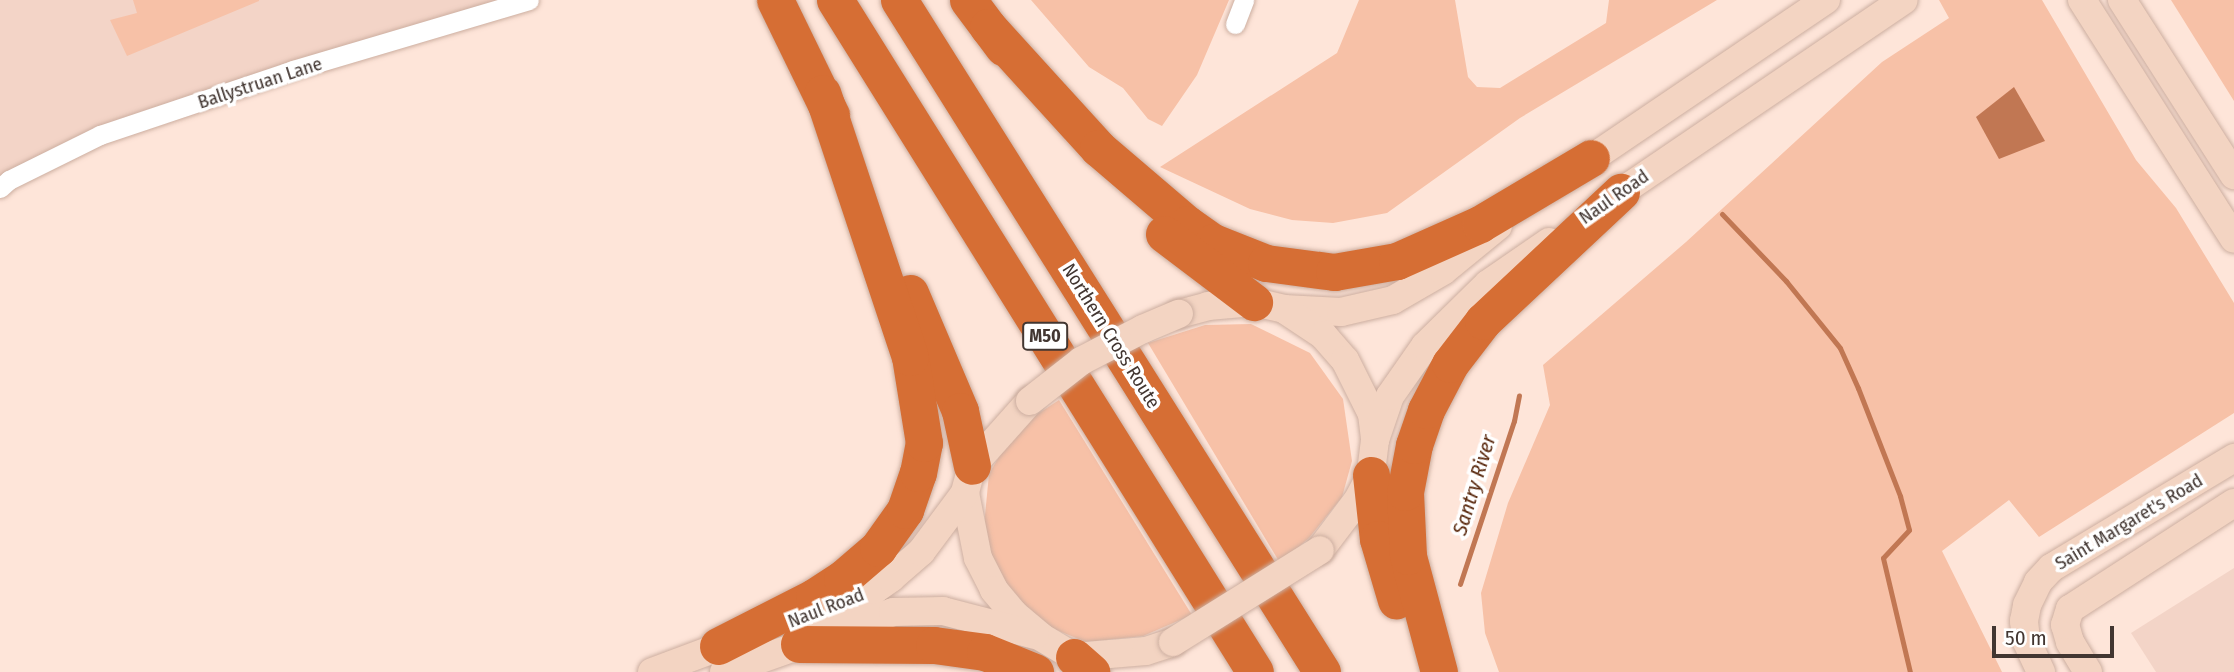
<!DOCTYPE html>
<style>
body{margin:0}
#map{position:relative;width:2234px;height:672px;overflow:hidden;background:#fee5d9;font-family:"Fira Sans Condensed",sans-serif}
div>[style]{position:absolute}
[style*='--x']{left:calc(var(--x)*1px);top:calc(var(--y)*1px);width:calc(var(--w)*1px);rotate:calc(var(--a)*1deg)}
.built>*{inset:0;background:#f3d4c7}
.green>*{inset:0;background:#f7c1a7}
.water>*{inset:0;background:#c17753}
.stream>*{height:5px;margin:-2.5px;padding:0 2.5px;transform-origin:2.5px;border-radius:2.5px;background:#c17753}
.roads{filter:drop-shadow(0 0 2px #ccaea0) drop-shadow(0 0 2px #ccaea0)}
.street>*{height:19px;margin:-9.5px;padding:0 9.5px;transform-origin:9.5px;border-radius:9.5px;background:#fff}
.secondary>*{height:28px;margin:-14px;padding:0 14px;transform-origin:14px;border-radius:14px;background:#f3d4c2}
.highway>*{height:37px;margin:-18.5px;padding:0 18.5px;transform-origin:18.5px;border-radius:18.5px;background:#d66e34}
.bridges{filter:drop-shadow(0 0 2px #ccaea0) drop-shadow(0 0 2px #ccaea0)}
.secondary-bridge>*{height:28px;margin:-14px;padding:0 14px;transform-origin:14px;border-radius:14px;background:#f3d4c2}
span{translate:-50% -50%;white-space:nowrap;text-align:center;line-height:1.15;-webkit-text-stroke:7px #fff;paint-order:stroke}
.shield-label span{padding:2px 5px;background:#fff;border:2px solid;border-radius:5px;-webkit-text-stroke-width:0}
.shield-label{font-size:18px;color:#423631;font-weight:700}
.street-label{font-size:19px;color:#423631}
.water-label{font-size:21px;color:#58270c;font-style:italic}
.scale{position:absolute;left:1992px;top:626px;width:122px;height:32px;box-sizing:border-box;border:4px solid #423631;border-top:0;padding-left:9px;font-size:21px;line-height:24px;white-space:nowrap;color:#423631;-webkit-text-stroke:5px #fff;paint-order:stroke}
</style>
<div id="map">
<div class="built">
<div style="clip-path:polygon(0 0,529px 0,100px 135px,0 188px)"></div>
<div style="clip-path:polygon(2234px 568px,2234px 672px,2156px 672px,2131px 633px)"></div>
</div>
<div class="green">
<div style="clip-path:polygon(133px 0,259px 0,259px 1px,127px 56px,110px 20px,137px 13px)"></div>
<div style="clip-path:polygon(1031px 0,1229px 0,1197px 75px,1162px 126px,1148px 119px,1123px 88px,1089px 67px)"></div>
<div style="clip-path:polygon(1359px 0,1455px 0,1468px 77px,1477px 87px,1500px 88px,1606px 23px,1609px 0,1717px 0,1520px 118px,1387px 213px,1333px 223px,1292px 220px,1250px 209px,1160px 167px,1337px 53px)"></div>
<div style="clip-path:polygon(1939px 0,2042px 0,2136px 160px,2176px 208px,2234px 303px,2234px 413px,2039px 537px,2009px 500px,1942px 551px,2002px 672px,1499px 672px,1485px 633px,1481px 593px,1508px 503px,1550px 405px,1543px 365px,1686px 242px,1882px 62px,1949px 18px)"></div>
<div style="clip-path:polygon(2171px 0,2234px 0,2234px 101px)"></div>
<div style="clip-path:polygon(1251px 324px,1310px 353px,1343px 399px,1352px 461px,1342px 497px,1309px 538px,1280px 563px,1148px 343px,1205px 325px)"></div>
<div style="clip-path:polygon(1059px 400px,1192px 615px,1143px 636px,1086px 642px,1037px 622px,996px 573px,984px 526px,989px 474px,1015px 429px)"></div>
</div>
<div class="water">
<div style="clip-path:polygon(2014px 87px,2045px 141px,1999px 159px,1976px 117px)"></div>
</div>
<div class="stream">
<div style="--x:1722;--y:214;--w:93;--a:46.3"></div>
<div style="--x:1786;--y:281;--w:86;--a:51.1"></div>
<div style="--x:1840;--y:348;--w:44;--a:65.8"></div>
<div style="--x:1858;--y:388;--w:116;--a:68.7"></div>
<div style="--x:1900;--y:496;--w:35;--a:75"></div>
<div style="--x:1909;--y:530;--w:38;--a:133"></div>
<div style="--x:1883;--y:558;--w:117;--a:76.7"></div>
<div style="--x:1460;--y:584;--w:172;--a:-71.7"></div>
<div style="--x:1514;--y:421;--w:26;--a:-79"></div>
</div>
<div class="roads">
<div class="street">
<div style="--x:1235;--y:24;--w:26;--a:-69"></div>
<div style="--x:0;--y:188;--w:12;--a:-42"></div>
<div style="--x:9;--y:180;--w:102;--a:-26.3"></div>
<div style="--x:100;--y:135;--w:204;--a:-18.6"></div>
<div style="--x:293;--y:70;--w:246;--a:-16.5"></div>
</div>
<div class="secondary">
<div style="--x:2082;--y:0;--w:283;--a:57.5"></div>
<div style="--x:2122;--y:0;--w:208;--a:57.4"></div>
<div style="--x:1576;--y:169;--w:302;--a:-34.1"></div>
<div style="--x:1605;--y:203;--w:361;--a:-34.2"></div>
<div style="--x:1284;--y:309;--w:57;--a:3"></div>
<div style="--x:1341;--y:312;--w:53;--a:-13"></div>
<div style="--x:1393;--y:300;--w:58;--a:-30.1"></div>
<div style="--x:1443;--y:271;--w:71;--a:-39.3"></div>
<div style="--x:1179;--y:314;--w:30;--a:-15"></div>
<div style="--x:1208;--y:306;--w:46;--a:-5"></div>
<div style="--x:1254;--y:302;--w:31;--a:13"></div>
<div style="--x:1284;--y:309;--w:47;--a:33.7"></div>
<div style="--x:1323;--y:335;--w:33;--a:49"></div>
<div style="--x:1345;--y:360;--w:60;--a:63.4"></div>
<div style="--x:1372;--y:414;--w:26;--a:83"></div>
<div style="--x:1375;--y:440;--w:35;--a:97"></div>
<div style="--x:1371;--y:475;--w:30;--a:118"></div>
<div style="--x:1357;--y:501;--w:61;--a:127.1"></div>
<div style="--x:1030;--y:401;--w:87;--a:131.7"></div>
<div style="--x:972;--y:466;--w:28;--a:105"></div>
<div style="--x:965;--y:493;--w:66;--a:78.7"></div>
<div style="--x:978;--y:558;--w:36;--a:63"></div>
<div style="--x:994;--y:590;--w:31;--a:50"></div>
<div style="--x:1014;--y:614;--w:35;--a:40"></div>
<div style="--x:1041;--y:637;--w:39;--a:31"></div>
<div style="--x:1074;--y:657;--w:72;--a:-4.8"></div>
<div style="--x:1146;--y:651;--w:28;--a:-18"></div>
<div style="--x:1375;--y:440;--w:46;--a:-71.2"></div>
<div style="--x:1390;--y:396;--w:61;--a:-55"></div>
<div style="--x:1425;--y:346;--w:88;--a:-44.5"></div>
<div style="--x:1488;--y:284;--w:74;--a:-34.5"></div>
<div style="--x:796;--y:620;--w:84;--a:-21"></div>
<div style="--x:874;--y:590;--w:21;--a:-35"></div>
<div style="--x:891;--y:578;--w:40;--a:-41"></div>
<div style="--x:921;--y:552;--w:74;--a:-53.3"></div>
<div style="--x:652;--y:672;--w:92;--a:-20.4"></div>
<div style="--x:724;--y:672;--w:179;--a:-19.5"></div>
<div style="--x:893;--y:612;--w:50;--a:-1.1"></div>
<div style="--x:943;--y:611;--w:95;--a:14.6"></div>
<div style="--x:2041;--y:672;--w:35;--a:-115"></div>
<div style="--x:2026;--y:640;--w:19;--a:-96"></div>
<div style="--x:2024;--y:621;--w:16;--a:-79"></div>
<div style="--x:2027;--y:605;--w:25;--a:-64"></div>
<div style="--x:2038;--y:582;--w:19;--a:-47"></div>
<div style="--x:2051;--y:568;--w:214;--a:-31"></div>
<div style="--x:2088;--y:672;--w:35;--a:-121"></div>
<div style="--x:2070;--y:642;--w:18;--a:-106"></div>
<div style="--x:2065;--y:625;--w:17;--a:-73"></div>
<div style="--x:2070;--y:609;--w:195;--a:-32.9"></div>
</div>
<div class="highway">
<div style="--x:775;--y:0;--w:128;--a:64"></div>
<div style="--x:835;--y:0;--w:792;--a:57.99"></div>
<div style="--x:899;--y:0;--w:794;--a:57.81"></div>
<div style="--x:968;--y:0;--w:59;--a:53.3"></div>
<div style="--x:988;--y:27;--w:164;--a:47.7"></div>
<div style="--x:1098;--y:148;--w:117;--a:40.5"></div>
<div style="--x:1187;--y:224;--w:32;--a:35"></div>
<div style="--x:1213;--y:242;--w:57;--a:21.6"></div>
<div style="--x:1266;--y:263;--w:69;--a:7.5"></div>
<div style="--x:1334;--y:272;--w:64;--a:-9.9"></div>
<div style="--x:1397;--y:261;--w:91;--a:-24"></div>
<div style="--x:1480;--y:224;--w:129;--a:-30.7"></div>
<div style="--x:1164;--y:234;--w:113;--a:37.1"></div>
<div style="--x:910;--y:293;--w:128;--a:67"></div>
<div style="--x:960;--y:411;--w:56;--a:77.7"></div>
<div style="--x:1371;--y:475;--w:64;--a:83.8"></div>
<div style="--x:1378;--y:539;--w:64;--a:73.6"></div>
<div style="--x:799;--y:644;--w:135;--a:0.4"></div>
<div style="--x:934;--y:645;--w:51;--a:7.8"></div>
<div style="--x:985;--y:652;--w:54;--a:21.8"></div>
<div style="--x:718;--y:646;--w:108;--a:-27"></div>
<div style="--x:814;--y:597;--w:33;--a:-33"></div>
<div style="--x:842;--y:579;--w:48;--a:-40.7"></div>
<div style="--x:878;--y:548;--w:47;--a:-54.6"></div>
<div style="--x:905;--y:510;--w:39;--a:-71"></div>
<div style="--x:918;--y:473;--w:31;--a:-79"></div>
<div style="--x:924;--y:443;--w:87;--a:-99.2"></div>
<div style="--x:910;--y:357;--w:278;--a:-108.4"></div>
<div style="--x:1074;--y:657;--w:23;--a:41"></div>
<div style="--x:1439;--y:672;--w:120;--a:-105"></div>
<div style="--x:1408;--y:556;--w:64;--a:-92.7"></div>
<div style="--x:1405;--y:492;--w:48;--a:-79.2"></div>
<div style="--x:1414;--y:445;--w:37;--a:-71"></div>
<div style="--x:1426;--y:410;--w:52;--a:-62.4"></div>
<div style="--x:1450;--y:364;--w:54;--a:-52.5"></div>
<div style="--x:1483;--y:321;--w:189;--a:-43.1"></div>
</div>
</div>
<div class="bridges">
<div class="secondary-bridge">
<div style="--x:1030;--y:401;--w:65;--a:-38.1"></div>
<div style="--x:1081;--y:361;--w:70;--a:-27.3"></div>
<div style="--x:1143;--y:329;--w:39;--a:-23"></div>
<div style="--x:1173;--y:642;--w:173;--a:-32"></div>
</div>
</div>
<div class="shield-label">
<span style="left:1045px;top:336px">M50</span>
</div>
<div class="street-label">
<span style="left:260px;top:83px;rotate:-18deg">Ballystruan Lane</span>
<span style="left:1614px;top:197px;rotate:-35deg">Naul Road</span>
<span style="left:1111px;top:336px;rotate:58deg">Northern Cross Route</span>
<span style="left:2129px;top:522px;rotate:-31deg">Saint Margaret's Road</span>
<span style="left:826px;top:608px;rotate:-21deg">Naul Road</span>
</div>
<div class="water-label">
<span style="left:1474px;top:485px;rotate:-73deg">Santry River</span>
</div>
<div class="scale">50 m</div>
</div>
